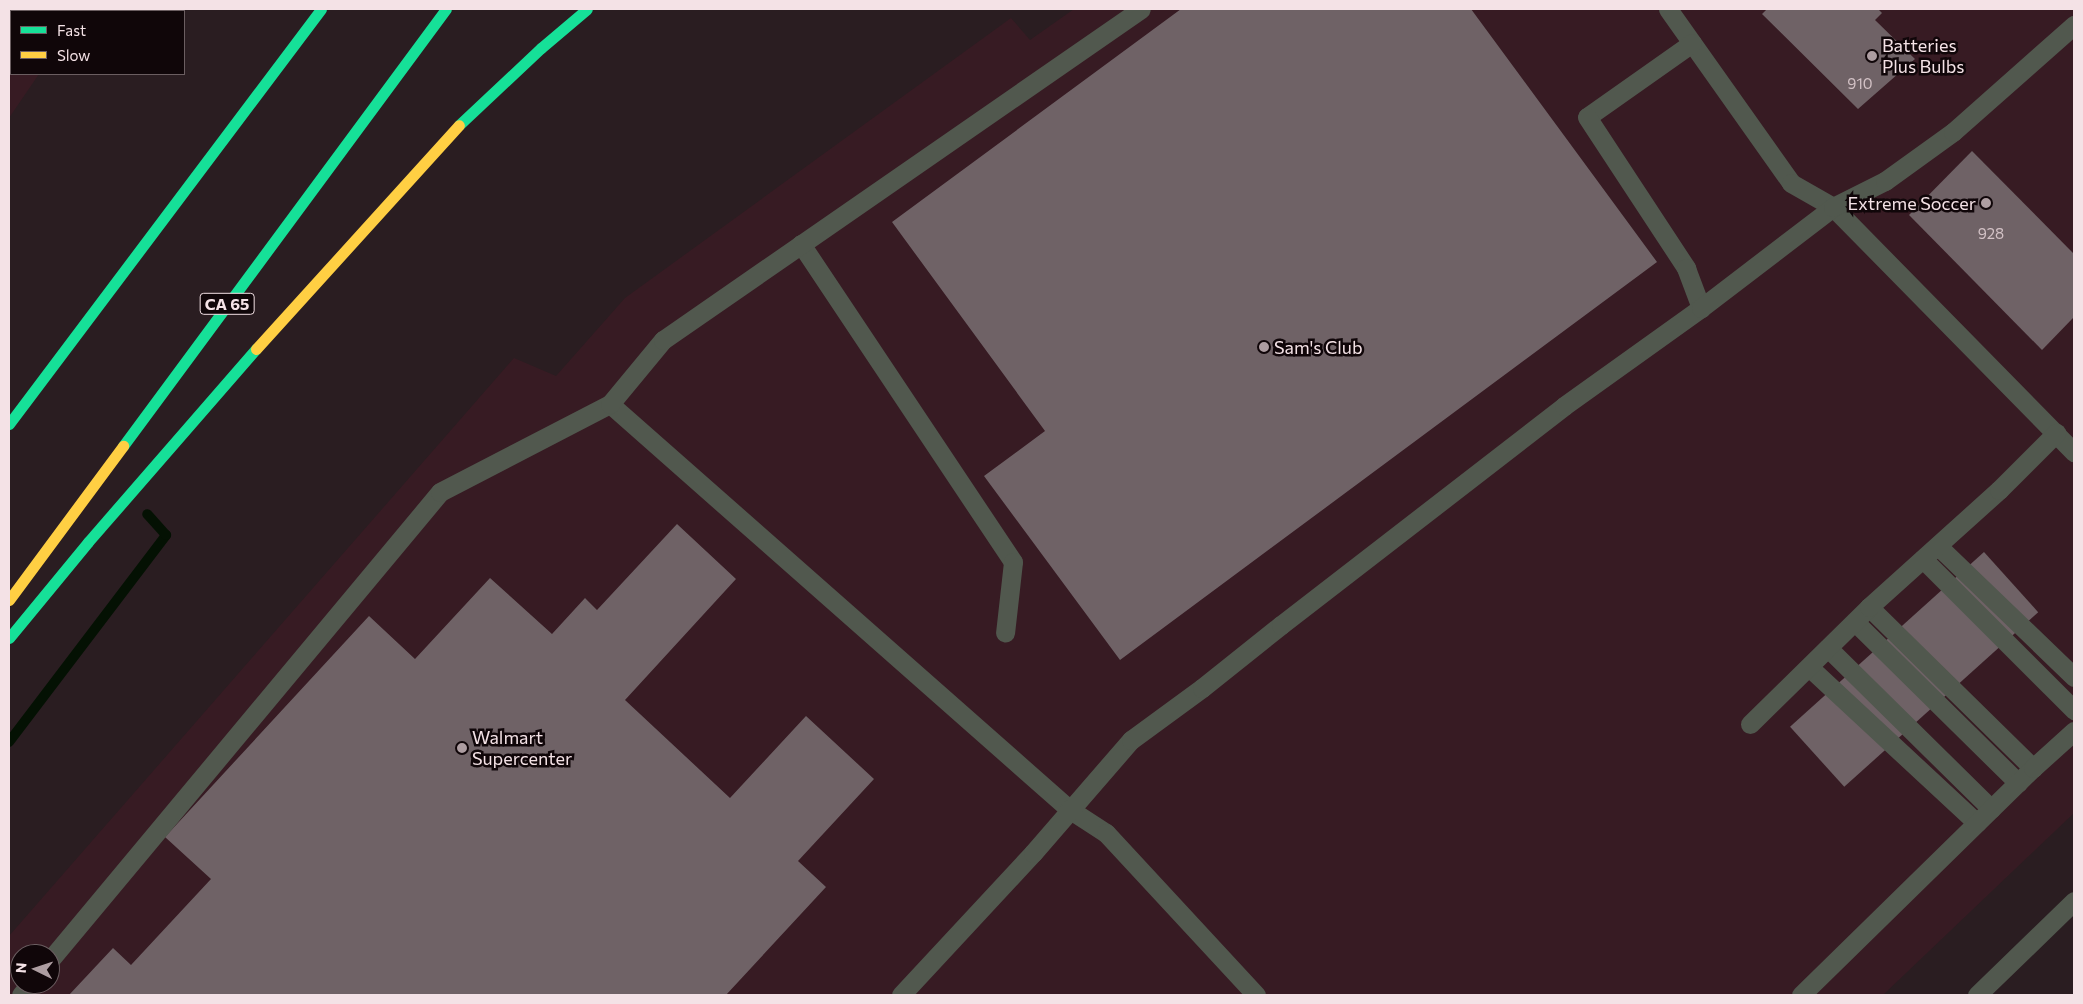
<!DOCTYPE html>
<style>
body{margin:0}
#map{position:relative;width:2083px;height:1004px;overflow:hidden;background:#2a1d21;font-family:Commissioner,sans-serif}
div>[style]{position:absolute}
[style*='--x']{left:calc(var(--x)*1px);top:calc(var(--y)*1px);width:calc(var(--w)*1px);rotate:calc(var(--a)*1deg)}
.built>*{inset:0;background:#371b23}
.stream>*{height:10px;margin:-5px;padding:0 5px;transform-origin:5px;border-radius:5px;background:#041103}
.building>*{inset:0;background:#6f6266;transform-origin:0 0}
.lane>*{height:19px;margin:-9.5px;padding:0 9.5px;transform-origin:9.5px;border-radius:9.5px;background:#51584e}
.fast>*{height:11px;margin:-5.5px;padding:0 5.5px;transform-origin:5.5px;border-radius:5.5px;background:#16e098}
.slow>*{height:11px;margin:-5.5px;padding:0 5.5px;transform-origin:5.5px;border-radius:5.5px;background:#ffcf43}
.dots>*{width:14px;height:14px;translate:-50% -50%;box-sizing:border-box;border:2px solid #100609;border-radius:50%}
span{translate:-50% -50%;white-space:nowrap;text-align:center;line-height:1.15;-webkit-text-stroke:5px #100609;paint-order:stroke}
.number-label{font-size:15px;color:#d3c2c6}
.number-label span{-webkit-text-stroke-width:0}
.shield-label span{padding:1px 4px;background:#100609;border:1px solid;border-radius:4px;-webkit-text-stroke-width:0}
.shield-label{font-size:16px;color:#f4e2e6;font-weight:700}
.poi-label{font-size:18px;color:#f4e2e6}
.left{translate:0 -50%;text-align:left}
.right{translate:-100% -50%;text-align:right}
.frame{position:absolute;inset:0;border:10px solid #f4e2e6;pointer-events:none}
.legend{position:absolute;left:10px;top:10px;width:175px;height:65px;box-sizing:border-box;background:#100609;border:1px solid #6b5e61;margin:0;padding:6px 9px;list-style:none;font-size:15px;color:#f4e2e6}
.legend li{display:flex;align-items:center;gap:10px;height:25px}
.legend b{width:25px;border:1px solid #6b5e61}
.north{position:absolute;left:10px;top:944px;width:50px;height:50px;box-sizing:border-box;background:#100609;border:1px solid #6b5e61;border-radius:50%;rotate:274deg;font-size:14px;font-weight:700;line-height:20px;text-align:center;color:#f4e2e6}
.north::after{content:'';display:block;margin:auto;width:18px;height:22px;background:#ad9da1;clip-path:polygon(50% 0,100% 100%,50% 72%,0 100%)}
</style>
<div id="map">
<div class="built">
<div style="clip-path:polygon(9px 9px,82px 9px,80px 11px,11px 11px,11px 74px,39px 74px,9px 118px)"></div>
<div style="clip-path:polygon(evenodd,1074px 9px,2074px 9px,2074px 813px,1883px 995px,9px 995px,9px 936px,514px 358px,556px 376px,625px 298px,1011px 18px,1030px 40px,1074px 9px,20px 954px,50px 954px,50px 984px,20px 984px,20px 954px)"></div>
</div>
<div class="stream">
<div style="--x:9;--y:742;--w:260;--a:-52.8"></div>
<div style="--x:166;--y:535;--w:28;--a:-132"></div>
</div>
<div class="building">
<div style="clip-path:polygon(1181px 9px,1471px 9px,1657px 262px,1120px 660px,984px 476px,1045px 431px,892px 222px)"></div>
<div style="clip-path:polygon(1767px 9px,1878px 9px,1882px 13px,1875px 20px,1915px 59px,1858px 109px,1762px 14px)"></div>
<div style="clip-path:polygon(1972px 151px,2074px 254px,2074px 317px,2042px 350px,1909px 215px)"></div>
<div style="clip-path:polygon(677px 524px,736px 579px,625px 700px,730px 798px,806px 716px,874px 779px,798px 861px,826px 887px,726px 995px,69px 995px,113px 948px,131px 965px,211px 879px,165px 837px,369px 616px,415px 659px,490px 578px,552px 634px,585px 598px,597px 610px)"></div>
<div style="left:1984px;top:552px;width:81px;height:261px;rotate:48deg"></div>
</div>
<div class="lane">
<div style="--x:1668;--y:9;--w:213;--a:54.7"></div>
<div style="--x:1791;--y:183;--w:48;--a:29.7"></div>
<div style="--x:1833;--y:207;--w:344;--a:45.5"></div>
<div style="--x:1692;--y:43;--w:128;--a:144.8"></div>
<div style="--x:1587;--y:117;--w:181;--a:56.7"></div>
<div style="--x:1686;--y:268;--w:43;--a:69.4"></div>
<div style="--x:801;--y:244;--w:382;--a:56.3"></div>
<div style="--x:1013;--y:562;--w:71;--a:96.4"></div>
<div style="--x:610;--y:404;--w:612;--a:41.42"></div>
<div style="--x:1069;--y:809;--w:44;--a:33"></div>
<div style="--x:1106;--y:833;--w:221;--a:47.2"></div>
<div style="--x:1938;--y:546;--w:189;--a:43.9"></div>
<div style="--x:1923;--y:559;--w:214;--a:45"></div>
<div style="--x:1869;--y:607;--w:230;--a:44.5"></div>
<div style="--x:1855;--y:622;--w:229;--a:44.6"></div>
<div style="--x:1828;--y:648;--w:229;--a:44.6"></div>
<div style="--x:1809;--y:667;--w:229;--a:42.9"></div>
<div style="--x:1750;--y:724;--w:167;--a:-44.5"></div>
<div style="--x:1869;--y:607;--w:175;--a:-42"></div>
<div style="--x:1999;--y:490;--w:81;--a:-45"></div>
<div style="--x:50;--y:960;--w:609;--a:-50.19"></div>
<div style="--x:440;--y:492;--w:191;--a:-27.4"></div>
<div style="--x:610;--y:404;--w:83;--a:-50.4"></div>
<div style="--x:663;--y:340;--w:581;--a:-34.7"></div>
<div style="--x:21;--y:995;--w:14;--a:-51"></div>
<div style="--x:901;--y:995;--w:194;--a:-47.1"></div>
<div style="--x:1033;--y:853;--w:150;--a:-49.1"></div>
<div style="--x:1131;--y:740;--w:88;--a:-36.2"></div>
<div style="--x:1202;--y:688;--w:101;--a:-38.6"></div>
<div style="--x:1281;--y:625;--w:358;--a:-37.7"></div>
<div style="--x:1564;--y:406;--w:168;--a:-35.6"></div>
<div style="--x:1701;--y:308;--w:166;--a:-37.4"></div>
<div style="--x:1833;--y:207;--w:58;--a:-26.6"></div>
<div style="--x:1885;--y:181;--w:84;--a:-35.8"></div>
<div style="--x:1953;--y:132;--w:162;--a:-41.5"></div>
<div style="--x:1801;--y:995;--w:325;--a:-44.4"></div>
<div style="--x:2033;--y:768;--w:55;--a:-42.1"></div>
<div style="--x:1977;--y:995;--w:135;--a:-44.1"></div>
</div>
<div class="fast">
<div style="--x:459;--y:125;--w:112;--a:-43.2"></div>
<div style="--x:541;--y:48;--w:60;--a:-40.3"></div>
<div style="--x:9;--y:424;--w:519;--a:-53.06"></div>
<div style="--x:123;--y:446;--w:543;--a:-53.53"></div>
<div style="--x:9;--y:638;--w:124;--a:-50.5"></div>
<div style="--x:88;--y:542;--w:256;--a:-49"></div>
</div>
<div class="slow">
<div style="--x:256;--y:349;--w:302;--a:-47.8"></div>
<div style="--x:9;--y:600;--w:192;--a:-53.5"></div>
</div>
<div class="dots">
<div style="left:1872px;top:56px;background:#ad9da1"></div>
<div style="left:1986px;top:203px;background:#ad9da1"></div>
<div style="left:1264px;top:347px;background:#ad9da1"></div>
<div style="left:462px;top:748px;background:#ad9da1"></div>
</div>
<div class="number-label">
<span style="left:1860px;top:84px">910</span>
<span style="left:1991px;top:234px">928</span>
</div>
<div class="shield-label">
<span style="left:227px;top:304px">CA 65</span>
</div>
<div class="poi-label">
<span class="left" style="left:1882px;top:56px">Batteries<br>Plus Bulbs</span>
<span class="right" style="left:1976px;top:203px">Extreme Soccer</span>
<span class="left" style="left:1274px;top:347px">Sam's Club</span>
<span class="left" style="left:472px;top:748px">Walmart<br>Supercenter</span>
</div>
<div class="frame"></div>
<ul class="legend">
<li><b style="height:6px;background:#16e098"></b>Fast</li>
<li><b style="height:6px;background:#ffcf43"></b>Slow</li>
</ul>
<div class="north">N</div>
</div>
